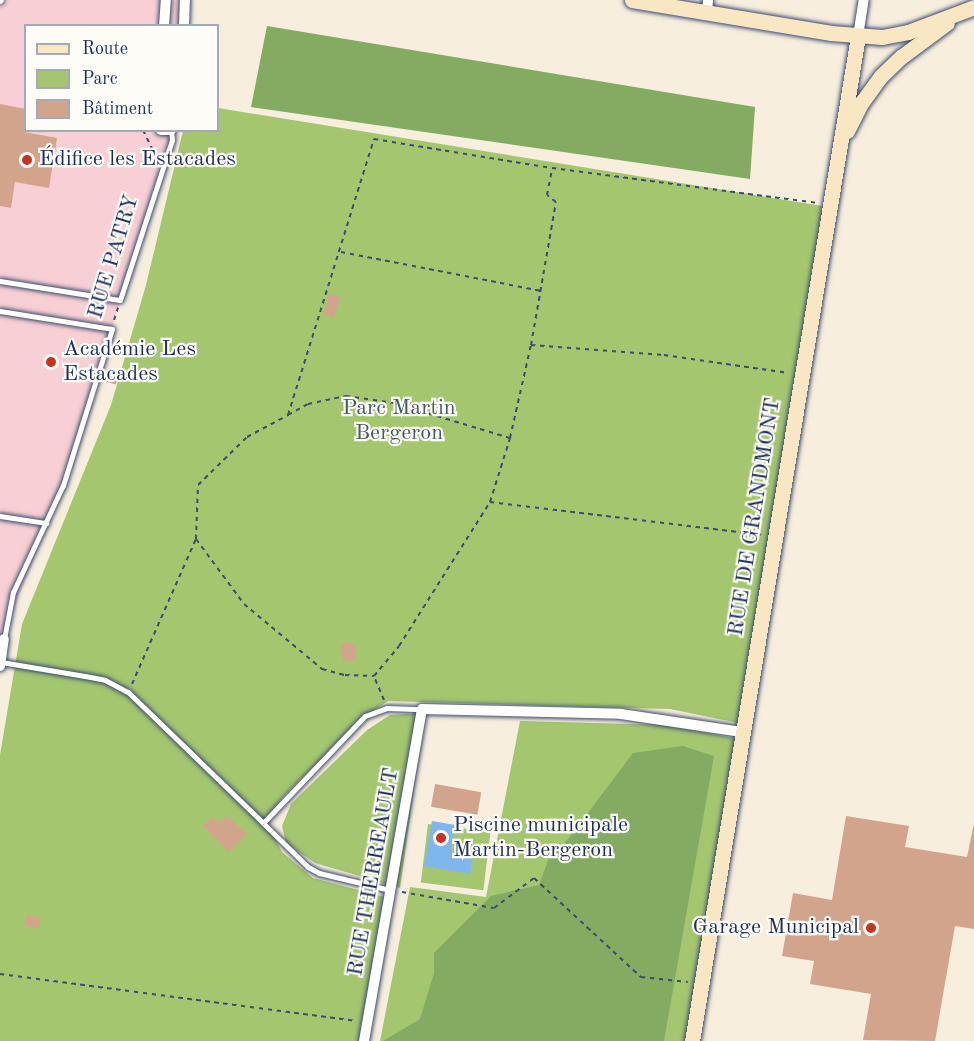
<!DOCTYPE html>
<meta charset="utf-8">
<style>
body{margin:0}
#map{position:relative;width:974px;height:1041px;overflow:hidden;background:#f7eedd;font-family:"Old Standard TT",serif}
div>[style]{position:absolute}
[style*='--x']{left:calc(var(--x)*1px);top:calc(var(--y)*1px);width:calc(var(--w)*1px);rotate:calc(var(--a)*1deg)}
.built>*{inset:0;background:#f7cfd4}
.green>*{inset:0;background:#a4c66f;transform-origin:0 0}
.forest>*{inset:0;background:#83ab62}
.water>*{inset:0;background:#7fb6ee}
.building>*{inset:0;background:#d3a48c;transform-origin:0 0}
.path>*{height:2px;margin-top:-1px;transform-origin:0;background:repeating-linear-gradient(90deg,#3c4c71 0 4.5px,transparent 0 9px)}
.roads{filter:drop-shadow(0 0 2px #3c4c71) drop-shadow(0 0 2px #3c4c71)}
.lane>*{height:5px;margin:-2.5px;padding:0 2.5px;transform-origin:2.5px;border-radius:2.5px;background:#fff}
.street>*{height:10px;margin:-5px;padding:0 5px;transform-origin:5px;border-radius:5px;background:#fff}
.secondary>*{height:15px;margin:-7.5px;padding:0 7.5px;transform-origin:7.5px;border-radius:7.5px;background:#f9e7c3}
.dots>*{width:16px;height:16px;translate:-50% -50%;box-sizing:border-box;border:3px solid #fdfcf7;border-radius:50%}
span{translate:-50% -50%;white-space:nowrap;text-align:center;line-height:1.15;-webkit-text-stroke:4.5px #fdfcf7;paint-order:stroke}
.poi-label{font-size:22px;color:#1b2f5e}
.left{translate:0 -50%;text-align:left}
.right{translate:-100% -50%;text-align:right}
.street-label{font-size:22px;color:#1b2f5e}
.park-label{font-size:22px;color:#445c63}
.legend{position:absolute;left:24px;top:24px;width:195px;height:108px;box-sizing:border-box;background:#fdfcf7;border:2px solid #a3aaba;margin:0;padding:8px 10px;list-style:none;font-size:18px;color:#1b2f5e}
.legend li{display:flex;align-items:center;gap:12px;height:30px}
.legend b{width:30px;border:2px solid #a3aaba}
</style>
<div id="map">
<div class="built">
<div style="clip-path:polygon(0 0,181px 0,180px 25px,26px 26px,26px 130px,173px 131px,63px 485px,9px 622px,0 675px)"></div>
</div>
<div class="green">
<div style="clip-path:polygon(218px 108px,835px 208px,748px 725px,670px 709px,388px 701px,362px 718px,282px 798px,267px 822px,282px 852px,313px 878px,393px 899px,364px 1041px,0 1041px,0 755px,22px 624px,111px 405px,146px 285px,183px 131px,218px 130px)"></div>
<div style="clip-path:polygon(425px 713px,400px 888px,315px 863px,286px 843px,282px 826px,291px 804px,367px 730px,390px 715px)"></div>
<div style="clip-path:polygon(520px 721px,668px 725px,743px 740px,691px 1041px,380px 1041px,410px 887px,486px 897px)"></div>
<div style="left:428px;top:824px;width:63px;height:59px;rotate:7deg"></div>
</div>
<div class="forest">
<div style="clip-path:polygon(267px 26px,755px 107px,750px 179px,251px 107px)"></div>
<div style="clip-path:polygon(683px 746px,714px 756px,664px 1041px,383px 1041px,420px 1019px,434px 973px,434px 953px,491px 896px,539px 885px,549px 858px,569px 838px,633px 753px)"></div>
</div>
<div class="water">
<div style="clip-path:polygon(432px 821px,455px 825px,451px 851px,473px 855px,470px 874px,424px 866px)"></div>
</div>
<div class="building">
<div style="clip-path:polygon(0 104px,26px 109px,24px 132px,57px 138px,49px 188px,15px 182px,11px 208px,0 206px)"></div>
<div style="left:329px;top:294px;width:11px;height:21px;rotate:15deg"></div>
<div style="left:107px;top:369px;width:13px;height:12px;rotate:18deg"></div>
<div style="clip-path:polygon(341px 643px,355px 643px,356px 661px,343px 661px)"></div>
<div style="left:435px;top:784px;width:47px;height:23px;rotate:10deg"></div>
<div style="clip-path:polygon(227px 816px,247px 834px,229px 852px,203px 826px,212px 817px,219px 822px)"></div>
<div style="clip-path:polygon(846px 816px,909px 826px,905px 847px,967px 857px,974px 823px,974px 929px,955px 926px,935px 1041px,863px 1040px,871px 994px,810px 984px,814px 961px,782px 956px,793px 893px,832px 900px)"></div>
<div style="clip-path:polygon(26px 916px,40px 917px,39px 928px,24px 926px)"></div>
</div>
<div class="path">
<div style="--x:143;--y:130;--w:32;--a:64"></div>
<div style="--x:341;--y:252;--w:204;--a:11"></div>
<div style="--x:114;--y:320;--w:13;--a:-72"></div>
<div style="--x:531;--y:345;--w:145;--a:-80.1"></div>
<div style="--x:556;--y:202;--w:11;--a:-142"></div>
<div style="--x:547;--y:195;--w:26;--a:-79"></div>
<div style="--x:288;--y:415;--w:23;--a:-29"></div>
<div style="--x:308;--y:404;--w:39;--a:-12"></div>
<div style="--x:346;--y:396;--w:49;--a:8.3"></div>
<div style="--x:394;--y:403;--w:121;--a:16.8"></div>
<div style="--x:490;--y:502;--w:273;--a:6.9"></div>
<div style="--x:196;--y:539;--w:54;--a:-87.9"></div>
<div style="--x:198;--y:485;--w:69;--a:-44.4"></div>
<div style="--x:247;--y:437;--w:47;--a:-28.2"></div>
<div style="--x:288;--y:415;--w:289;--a:-72.7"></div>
<div style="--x:374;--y:139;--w:180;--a:9.3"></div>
<div style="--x:552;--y:168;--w:267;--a:7.5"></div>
<div style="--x:132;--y:684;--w:158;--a:-66.2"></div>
<div style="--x:196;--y:539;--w:81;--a:53.6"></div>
<div style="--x:244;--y:604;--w:102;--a:39.8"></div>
<div style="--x:322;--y:669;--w:24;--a:15"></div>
<div style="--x:345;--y:675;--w:29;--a:2"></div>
<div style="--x:384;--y:700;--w:26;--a:-113"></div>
<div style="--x:374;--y:676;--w:39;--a:-50"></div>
<div style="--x:399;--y:646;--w:170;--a:-57.7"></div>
<div style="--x:490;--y:502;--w:67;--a:-72.6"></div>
<div style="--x:510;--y:438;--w:95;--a:-77.3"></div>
<div style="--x:531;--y:345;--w:133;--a:4.3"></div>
<div style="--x:664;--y:355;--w:126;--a:8.2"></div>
<div style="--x:402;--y:892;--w:93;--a:9.9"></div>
<div style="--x:494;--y:908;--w:50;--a:-36.9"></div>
<div style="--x:534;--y:878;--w:146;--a:42.8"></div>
<div style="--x:641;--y:977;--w:47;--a:6.1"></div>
<div style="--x:0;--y:974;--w:360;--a:7.5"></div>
</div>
<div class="roads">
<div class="lane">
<div style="--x:0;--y:1;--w:1;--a:-45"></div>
<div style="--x:0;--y:281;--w:121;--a:9"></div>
<div style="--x:120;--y:300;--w:168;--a:-72"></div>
<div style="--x:172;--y:140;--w:9;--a:-96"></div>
<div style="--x:0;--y:311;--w:113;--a:9.1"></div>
<div style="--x:112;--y:329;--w:164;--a:107.4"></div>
<div style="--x:63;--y:485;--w:118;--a:115"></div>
<div style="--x:13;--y:592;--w:48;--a:100.8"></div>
<div style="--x:0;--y:516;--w:47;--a:8.7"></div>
<div style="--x:1;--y:662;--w:85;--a:9.5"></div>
<div style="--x:85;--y:676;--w:20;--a:11"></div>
<div style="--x:105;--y:680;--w:26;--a:28"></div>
<div style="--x:128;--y:692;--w:188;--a:44.1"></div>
<div style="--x:390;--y:890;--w:73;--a:-166.5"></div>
<div style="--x:319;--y:873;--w:13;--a:-151"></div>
<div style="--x:308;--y:867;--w:63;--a:-135.6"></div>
<div style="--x:263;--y:823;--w:148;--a:-46.4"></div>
<div style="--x:365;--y:716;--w:23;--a:-20"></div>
<div style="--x:387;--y:708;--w:35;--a:2"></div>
</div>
<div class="street">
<div style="--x:707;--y:12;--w:12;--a:-85"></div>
<div style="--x:164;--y:26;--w:26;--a:-86"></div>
<div style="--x:184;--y:26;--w:26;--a:-88"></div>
<div style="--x:858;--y:36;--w:36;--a:-81"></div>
<div style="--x:161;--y:130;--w:10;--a:0"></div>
<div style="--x:0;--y:666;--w:27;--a:-82"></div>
<div style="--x:364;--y:1041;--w:337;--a:-80.1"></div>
<div style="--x:422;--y:709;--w:199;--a:1.4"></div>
<div style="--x:621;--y:714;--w:122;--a:8.5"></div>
</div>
<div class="secondary">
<div style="--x:632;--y:0;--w:202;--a:9.4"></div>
<div style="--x:831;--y:33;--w:51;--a:4.5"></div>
<div style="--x:882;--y:37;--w:26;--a:-11"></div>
<div style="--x:908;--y:32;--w:71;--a:-20.7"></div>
<div style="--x:847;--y:131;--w:33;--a:-63"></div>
<div style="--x:862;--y:102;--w:32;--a:-54"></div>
<div style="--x:881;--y:76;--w:28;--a:-44"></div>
<div style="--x:901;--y:57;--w:57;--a:-36.5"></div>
<div style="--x:692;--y:1041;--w:1019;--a:-80.62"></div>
</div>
</div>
<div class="dots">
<div style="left:27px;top:160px;background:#c8321e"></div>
<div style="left:51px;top:362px;background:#c8321e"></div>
<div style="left:441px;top:838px;background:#c8321e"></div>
<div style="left:871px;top:928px;background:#c8321e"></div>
</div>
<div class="poi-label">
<span class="left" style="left:39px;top:160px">Édifice les Estacades</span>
<span class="left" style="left:63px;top:362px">Académie Les<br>Estacades</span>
<span class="left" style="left:453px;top:838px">Piscine municipale<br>Martin-Bergeron</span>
<span class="right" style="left:859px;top:928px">Garage Municipal</span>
</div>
<div class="street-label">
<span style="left:114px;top:257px;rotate:-73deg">RUE PATRY</span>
<span style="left:755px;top:517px;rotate:-81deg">RUE DE GRANDMONT</span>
<span style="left:374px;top:872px;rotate:-80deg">RUE THERREAULT</span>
</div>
<div class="park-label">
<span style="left:399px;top:421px">Parc Martin<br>Bergeron</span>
</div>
<ul class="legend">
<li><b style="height:8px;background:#f9e7c3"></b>Route</li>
<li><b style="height:16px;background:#a4c66f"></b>Parc</li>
<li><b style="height:16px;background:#d3a48c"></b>Bâtiment</li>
</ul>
</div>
